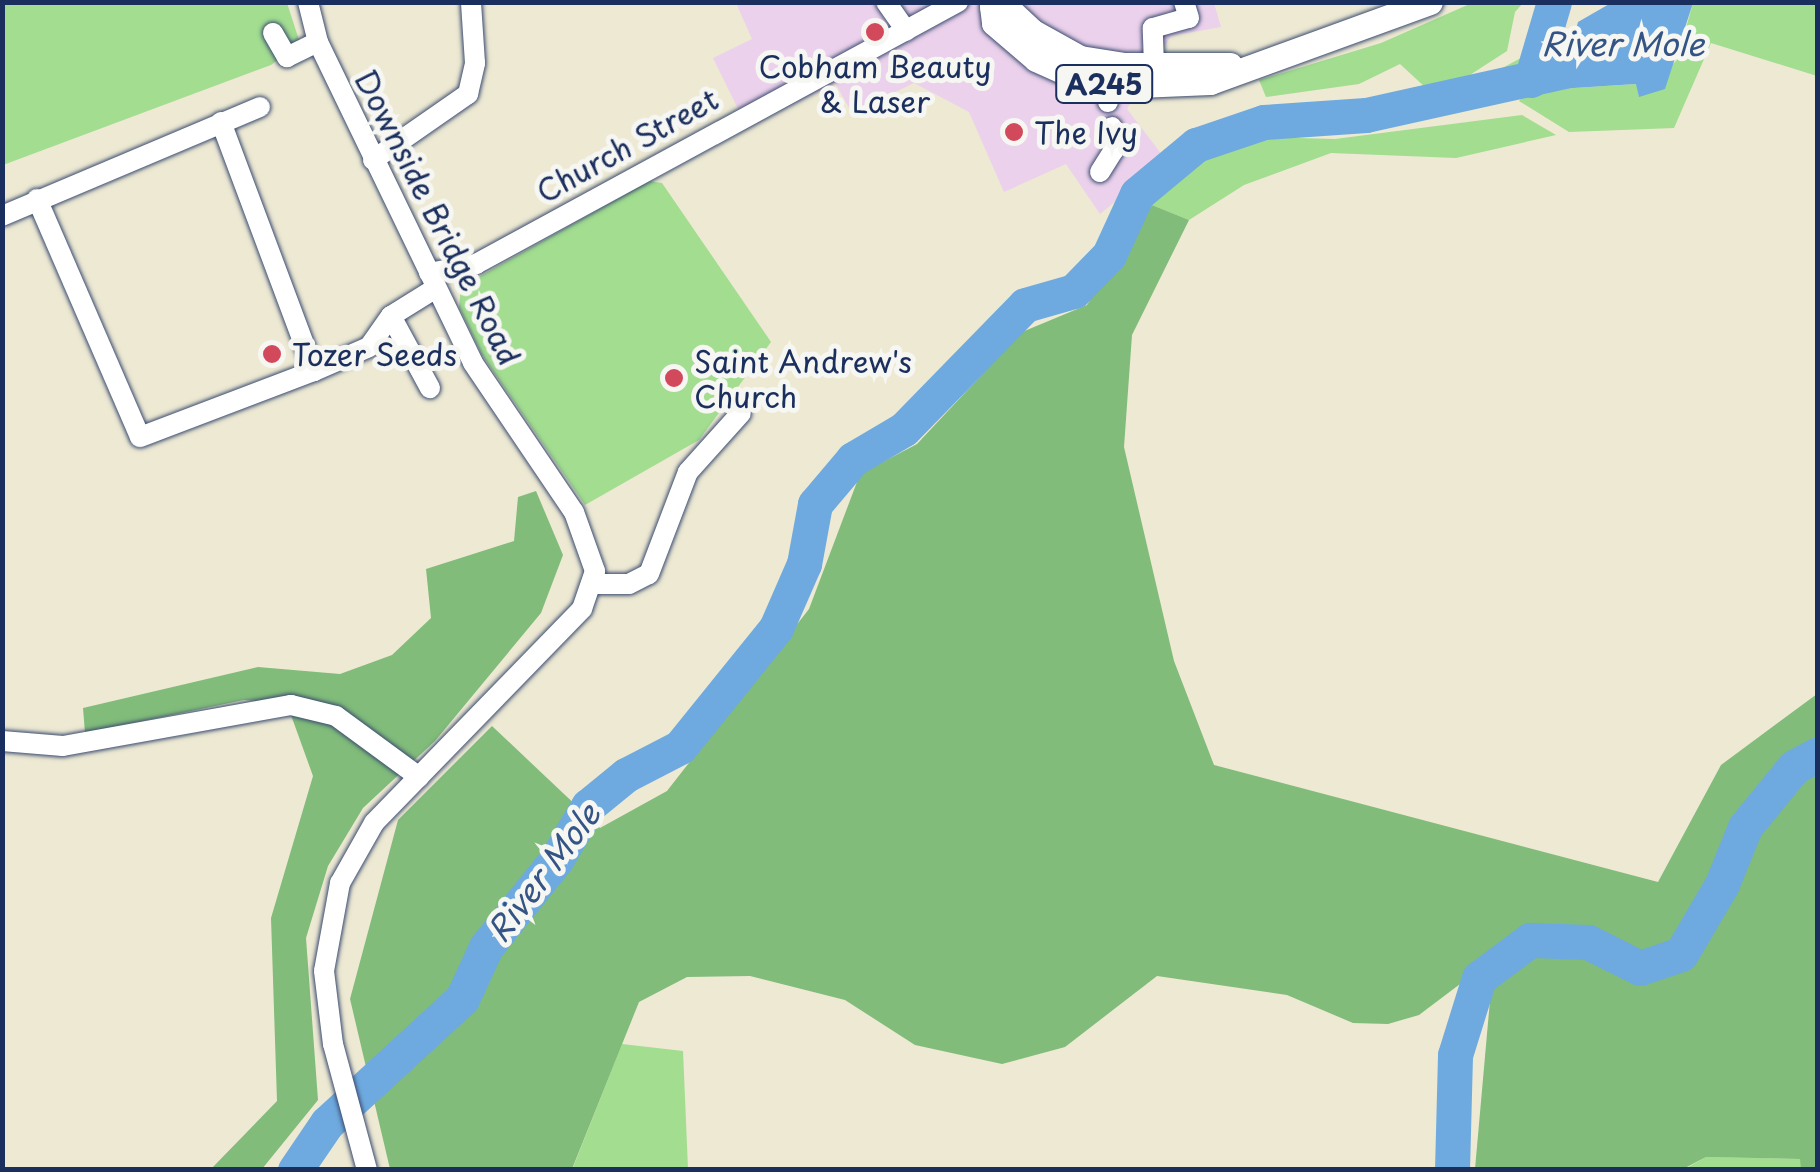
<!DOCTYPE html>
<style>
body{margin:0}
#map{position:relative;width:1820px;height:1172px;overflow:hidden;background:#ede9d3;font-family:"Playpen Sans",sans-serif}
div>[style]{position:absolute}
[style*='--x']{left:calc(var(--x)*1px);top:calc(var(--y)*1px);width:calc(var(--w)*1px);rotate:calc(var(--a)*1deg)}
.built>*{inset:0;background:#ebd1ec}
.green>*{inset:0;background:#a2dd90}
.forest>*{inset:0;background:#81bc7a}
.water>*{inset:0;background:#6eaadf}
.river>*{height:35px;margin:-17.5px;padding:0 17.5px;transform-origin:17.5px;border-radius:17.5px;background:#6eaadf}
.roads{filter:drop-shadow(0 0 2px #3a4b70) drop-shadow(0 0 2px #3a4b70)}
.minor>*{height:20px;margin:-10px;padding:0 10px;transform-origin:10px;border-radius:10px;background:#fff}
.major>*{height:25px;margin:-12.5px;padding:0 12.5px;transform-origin:12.5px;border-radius:12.5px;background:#fff}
.dots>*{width:28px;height:28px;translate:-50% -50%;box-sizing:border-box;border:5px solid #f6f6f2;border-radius:50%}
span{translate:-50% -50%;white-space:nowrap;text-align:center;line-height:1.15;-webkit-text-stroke:10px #f6f6f2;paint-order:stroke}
.shield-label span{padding:2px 8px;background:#f6f6f2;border:2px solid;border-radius:8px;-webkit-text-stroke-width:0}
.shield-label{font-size:28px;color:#1b2f5e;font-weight:700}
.poi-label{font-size:30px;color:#1b2f5e}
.left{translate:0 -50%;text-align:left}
.street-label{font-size:30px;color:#1b2f5e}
.water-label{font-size:32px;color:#345485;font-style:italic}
.frame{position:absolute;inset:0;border:5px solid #1b2f5e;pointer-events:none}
</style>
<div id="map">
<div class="built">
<div style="clip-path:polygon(736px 3px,1214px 3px,1221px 27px,1171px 36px,1127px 109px,1166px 160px,1100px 214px,1066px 164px,1004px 192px,969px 112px,914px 83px,852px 113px,835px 83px,747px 127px,713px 58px,752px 39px)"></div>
</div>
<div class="green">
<div style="clip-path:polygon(3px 3px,287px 3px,300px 43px,271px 65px,3px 165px)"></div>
<div style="clip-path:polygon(1472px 3px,1523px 3px,1515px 12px,1507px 51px,1459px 82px,1451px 96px,1438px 99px,1400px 64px,1359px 84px,1266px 97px,1259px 80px,1381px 43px)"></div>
<div style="clip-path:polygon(1693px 3px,1817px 3px,1817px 76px,1711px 43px,1674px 128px,1569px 132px,1519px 101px,1527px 91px,1637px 84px,1639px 96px,1677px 60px)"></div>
<div style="clip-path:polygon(1534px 51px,1528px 86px,1482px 98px,1478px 93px,1495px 72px)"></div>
<div style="clip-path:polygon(1522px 115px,1556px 135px,1456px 158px,1331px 153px,1244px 185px,1189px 220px,1152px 205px,1169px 181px,1216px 153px,1265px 137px,1335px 139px)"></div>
<div style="clip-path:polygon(649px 181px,662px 183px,771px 342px,699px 440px,585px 505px,482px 355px,459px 307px,461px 287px)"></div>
<div style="clip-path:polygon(622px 1044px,683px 1051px,688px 1169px,572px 1170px)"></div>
<div style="clip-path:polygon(1706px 1157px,1801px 1159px,1801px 1169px,1683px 1170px)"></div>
</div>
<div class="forest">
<div style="clip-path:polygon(1152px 205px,1189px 220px,1132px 335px,1124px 447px,1174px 661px,1214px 765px,1658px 882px,1721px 765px,1817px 694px,1817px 1169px,1801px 1169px,1800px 1159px,1706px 1157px,1683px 1169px,1475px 1169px,1491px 989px,1468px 978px,1419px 1015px,1388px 1024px,1353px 1023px,1287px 995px,1157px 976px,1065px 1047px,1002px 1064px,915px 1045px,845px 1000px,750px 976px,687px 977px,639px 1002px,572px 1169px,390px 1169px,350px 999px,398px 820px,492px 726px,600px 828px,667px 791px,809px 609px,860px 474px,917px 444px,1022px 332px,1087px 305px)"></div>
<div style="clip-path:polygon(536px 491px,563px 555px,541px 613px,435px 741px,363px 808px,328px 866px,306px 938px,318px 1100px,262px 1169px,211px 1169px,277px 1101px,271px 918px,313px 776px,287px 704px,244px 700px,85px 733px,83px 708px,258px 667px,340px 674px,392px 655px,431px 618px,426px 569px,514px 541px,518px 497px)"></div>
</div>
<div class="water">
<div style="clip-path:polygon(1611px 3px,1693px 3px,1665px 89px,1639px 97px,1636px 84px,1527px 91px,1525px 43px,1570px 51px,1578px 22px)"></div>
</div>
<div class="river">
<div style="--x:1531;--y:80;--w:81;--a:-73.6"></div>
<div style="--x:295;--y:1170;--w:57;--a:-55.8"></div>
<div style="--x:327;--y:1123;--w:183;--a:-42.6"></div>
<div style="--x:462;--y:999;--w:57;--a:-65.2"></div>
<div style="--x:486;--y:947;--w:112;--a:-51.2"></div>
<div style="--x:556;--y:860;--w:63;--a:-59.3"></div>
<div style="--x:588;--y:806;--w:49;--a:-39.2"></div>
<div style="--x:626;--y:775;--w:61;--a:-27.4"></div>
<div style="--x:680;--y:747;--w:153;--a:-51.1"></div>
<div style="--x:776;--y:628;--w:70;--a:-66.4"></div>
<div style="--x:804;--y:564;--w:61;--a:-79.6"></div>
<div style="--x:815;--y:504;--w:59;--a:-49.8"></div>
<div style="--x:853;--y:459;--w:59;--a:-30.5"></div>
<div style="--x:904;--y:429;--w:173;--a:-45.7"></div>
<div style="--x:1025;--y:305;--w:51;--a:-15.9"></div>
<div style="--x:1074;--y:291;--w:50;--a:-45.8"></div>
<div style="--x:1109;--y:255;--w:67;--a:-65.3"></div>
<div style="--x:1137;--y:194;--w:77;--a:-39.7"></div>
<div style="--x:1196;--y:145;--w:72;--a:-18.7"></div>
<div style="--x:1264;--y:122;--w:102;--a:-3.9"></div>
<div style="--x:1366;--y:115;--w:208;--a:-12.5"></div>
<div style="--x:1452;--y:1170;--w:115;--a:-88.5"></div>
<div style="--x:1455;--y:1055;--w:81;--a:-72.7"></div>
<div style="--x:1479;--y:978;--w:64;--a:-36.7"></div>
<div style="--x:1530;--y:940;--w:58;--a:2"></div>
<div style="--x:1588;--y:942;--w:58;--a:26.6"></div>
<div style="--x:1640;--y:968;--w:43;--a:-18.9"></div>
<div style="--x:1681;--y:954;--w:81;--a:-59.6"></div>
<div style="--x:1722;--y:884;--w:61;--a:-68"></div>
<div style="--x:1745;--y:827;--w:77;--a:-50.8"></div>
<div style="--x:1794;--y:767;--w:27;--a:-28"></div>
</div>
<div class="roads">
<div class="minor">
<div style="--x:308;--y:2;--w:41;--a:76"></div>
<div style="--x:318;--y:42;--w:356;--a:64.2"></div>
<div style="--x:473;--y:363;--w:180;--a:55.9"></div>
<div style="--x:574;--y:512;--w:63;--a:70.4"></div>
<div style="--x:595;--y:571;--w:40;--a:108.9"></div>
<div style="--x:582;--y:609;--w:298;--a:134.2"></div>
<div style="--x:374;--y:823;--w:69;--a:119.5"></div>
<div style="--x:340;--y:883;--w:89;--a:100.3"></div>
<div style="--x:324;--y:971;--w:74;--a:83"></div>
<div style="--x:333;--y:1044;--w:131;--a:74.9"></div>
<div style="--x:886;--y:2;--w:35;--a:55"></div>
<div style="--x:273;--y:33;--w:28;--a:60"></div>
<div style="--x:287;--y:57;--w:34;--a:-26"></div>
<div style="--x:1154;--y:66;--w:38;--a:-92"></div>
<div style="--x:1153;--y:28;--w:37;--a:-16"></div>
<div style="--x:1189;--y:18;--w:17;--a:-107"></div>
<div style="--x:1107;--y:84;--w:18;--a:87"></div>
<div style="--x:221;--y:122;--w:266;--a:69.5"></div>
<div style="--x:314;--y:371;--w:60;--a:-23.6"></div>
<div style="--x:369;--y:347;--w:38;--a:-55"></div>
<div style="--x:391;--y:316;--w:53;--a:-31.9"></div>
<div style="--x:373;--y:160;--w:116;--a:-34.8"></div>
<div style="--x:468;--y:94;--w:32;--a:-77"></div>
<div style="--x:475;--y:63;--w:61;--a:-93.8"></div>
<div style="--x:1100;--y:172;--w:26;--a:-58"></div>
<div style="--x:1114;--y:150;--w:23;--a:-95"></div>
<div style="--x:37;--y:199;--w:259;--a:66.6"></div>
<div style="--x:140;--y:437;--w:186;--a:-20.8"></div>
<div style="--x:2;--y:216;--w:280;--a:-22.9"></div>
<div style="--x:429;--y:273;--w:48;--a:-10.8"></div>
<div style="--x:476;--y:264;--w:549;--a:-28.53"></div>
<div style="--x:391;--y:316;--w:82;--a:61.6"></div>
<div style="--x:593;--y:584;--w:36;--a:0"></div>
<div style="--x:629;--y:584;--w:22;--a:-27"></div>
<div style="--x:649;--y:574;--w:109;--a:-69.1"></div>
<div style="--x:688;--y:472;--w:79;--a:-48.1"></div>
<div style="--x:2;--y:741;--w:61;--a:4.7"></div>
<div style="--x:63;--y:746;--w:232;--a:-10.2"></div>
<div style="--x:291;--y:705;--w:46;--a:13.7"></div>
<div style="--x:336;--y:716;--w:103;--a:36.3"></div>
</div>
<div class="major">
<div style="--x:992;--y:6;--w:17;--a:83"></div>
<div style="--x:994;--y:23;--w:55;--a:40.6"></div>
<div style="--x:1036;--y:59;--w:44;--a:24.2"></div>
<div style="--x:1076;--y:77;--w:63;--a:7.4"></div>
<div style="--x:1138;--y:85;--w:72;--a:-2.4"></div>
<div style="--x:1210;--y:82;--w:234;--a:-20"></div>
<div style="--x:992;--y:6;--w:14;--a:4"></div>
<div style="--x:1006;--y:7;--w:37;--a:43"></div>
<div style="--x:1033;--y:32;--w:54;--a:29"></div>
<div style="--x:1080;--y:58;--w:45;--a:9"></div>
<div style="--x:1124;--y:65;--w:106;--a:0"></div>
</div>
</div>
<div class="dots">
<div style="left:875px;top:32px;background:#d1495b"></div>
<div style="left:1014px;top:132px;background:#d1495b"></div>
<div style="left:272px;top:354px;background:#d1495b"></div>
<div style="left:674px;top:378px;background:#d1495b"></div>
</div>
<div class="shield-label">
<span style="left:1104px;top:84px">A245</span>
</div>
<div class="poi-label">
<span style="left:875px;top:83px">Cobham Beauty<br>&amp; Laser</span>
<span class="left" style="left:1034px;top:132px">The Ivy</span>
<span class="left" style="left:292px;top:354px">Tozer Seeds</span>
<span class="left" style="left:694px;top:378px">Saint Andrew's<br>Church</span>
</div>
<div class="street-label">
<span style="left:627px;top:145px;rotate:-29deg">Church Street</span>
<span style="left:438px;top:217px;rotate:63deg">Downside Bridge Road</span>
</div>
<div class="water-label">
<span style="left:1623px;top:43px">River Mole</span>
<span style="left:543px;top:872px;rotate:-53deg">River Mole</span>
</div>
<div class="frame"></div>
</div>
